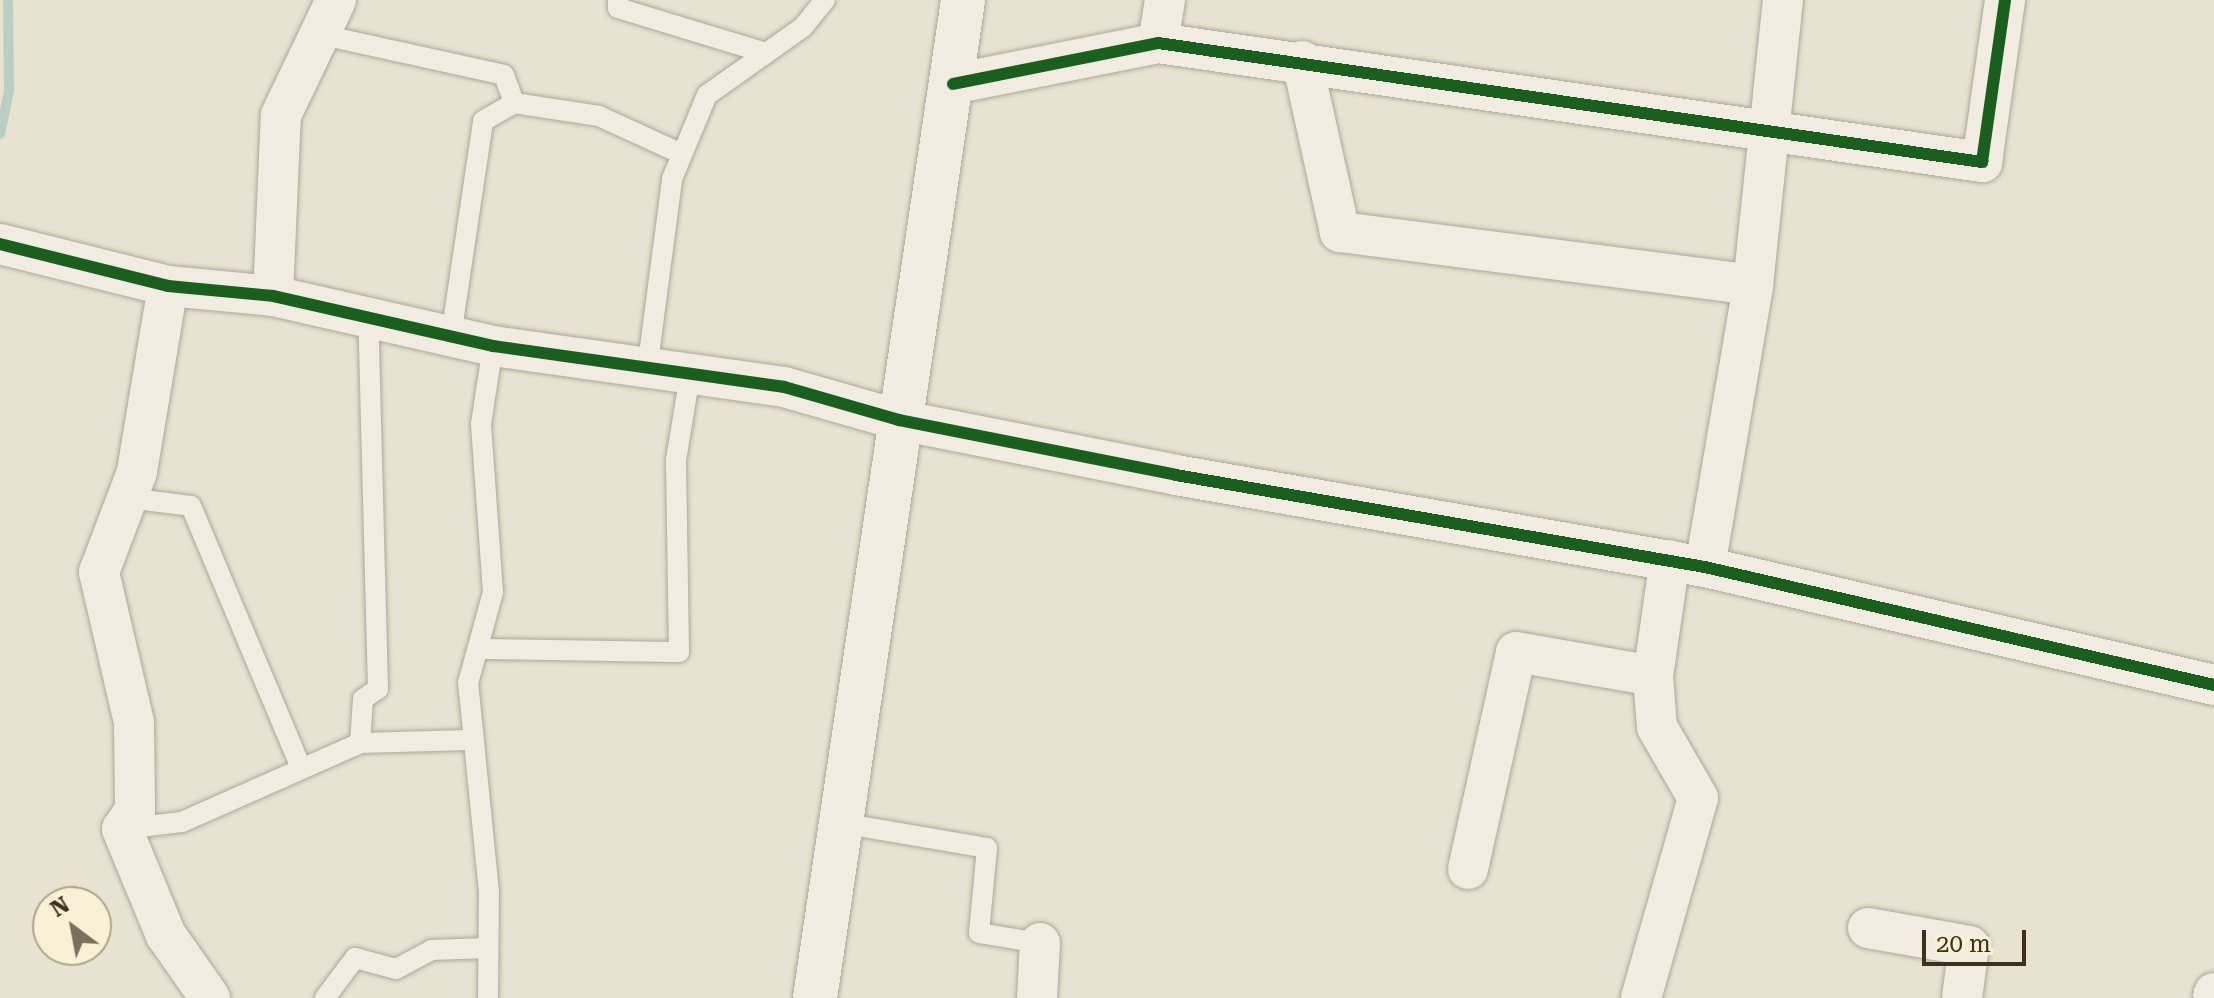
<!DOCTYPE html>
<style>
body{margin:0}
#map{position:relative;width:2214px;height:998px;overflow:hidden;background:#e8e2d0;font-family:"Roboto Serif",serif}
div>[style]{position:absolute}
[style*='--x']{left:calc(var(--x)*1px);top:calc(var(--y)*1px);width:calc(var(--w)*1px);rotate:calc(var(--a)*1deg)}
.stream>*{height:10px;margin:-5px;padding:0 5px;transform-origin:5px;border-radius:5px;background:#bacec4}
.roads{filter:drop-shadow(0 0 2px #aea798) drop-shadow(0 0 2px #aea798)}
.lane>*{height:20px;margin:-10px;padding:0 10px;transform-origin:10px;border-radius:10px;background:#f0ece2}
.street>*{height:40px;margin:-20px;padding:0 20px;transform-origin:20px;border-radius:20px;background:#f0ece2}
.secondary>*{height:44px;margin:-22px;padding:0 22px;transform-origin:22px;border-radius:22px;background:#f0ece2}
.cycleway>*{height:12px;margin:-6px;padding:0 6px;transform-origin:6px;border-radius:6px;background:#1b5e20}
span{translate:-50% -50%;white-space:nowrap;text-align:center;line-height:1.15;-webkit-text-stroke:8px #f9f1d5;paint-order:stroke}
.north{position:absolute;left:32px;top:886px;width:80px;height:80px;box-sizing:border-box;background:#f9f1d5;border:2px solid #afa48c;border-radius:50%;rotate:328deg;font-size:22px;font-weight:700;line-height:32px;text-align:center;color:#3f301e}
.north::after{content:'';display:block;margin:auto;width:28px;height:36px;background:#7a6e5c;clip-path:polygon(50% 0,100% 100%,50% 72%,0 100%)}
.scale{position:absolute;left:1922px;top:930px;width:104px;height:36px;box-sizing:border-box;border:4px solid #3f301e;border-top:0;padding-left:10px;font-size:24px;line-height:28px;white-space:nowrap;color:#3f301e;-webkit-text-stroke:6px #f9f1d5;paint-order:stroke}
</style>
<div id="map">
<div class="stream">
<div style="--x:0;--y:134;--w:44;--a:-78.2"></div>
<div style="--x:9;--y:91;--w:91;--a:-90.6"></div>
</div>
<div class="roads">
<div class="lane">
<div style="--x:618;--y:0;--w:8;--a:90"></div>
<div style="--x:618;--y:8;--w:155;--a:16.9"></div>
<div style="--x:318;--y:34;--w:190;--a:12.4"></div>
<div style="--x:504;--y:75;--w:30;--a:70"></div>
<div style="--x:514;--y:103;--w:86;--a:8.7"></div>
<div style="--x:599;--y:116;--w:91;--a:24.6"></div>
<div style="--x:451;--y:336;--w:217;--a:-81.5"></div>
<div style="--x:483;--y:121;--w:36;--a:-30"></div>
<div style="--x:647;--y:370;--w:193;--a:-82.5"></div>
<div style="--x:672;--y:179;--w:91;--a:-67.4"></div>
<div style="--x:707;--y:95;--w:118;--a:-35.3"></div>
<div style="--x:803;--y:27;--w:35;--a:-51"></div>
<div style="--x:127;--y:498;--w:64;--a:7.1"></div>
<div style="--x:191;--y:506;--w:281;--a:67.2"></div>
<div style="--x:483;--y:649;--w:196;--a:0.9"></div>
<div style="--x:679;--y:652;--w:192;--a:-90.9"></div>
<div style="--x:676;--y:460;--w:86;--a:-80.6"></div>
<div style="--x:360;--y:743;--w:44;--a:-86.1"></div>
<div style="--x:363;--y:699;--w:18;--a:-34"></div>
<div style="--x:378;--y:689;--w:373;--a:-91.5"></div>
<div style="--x:841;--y:823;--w:148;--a:9.7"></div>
<div style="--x:987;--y:848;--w:85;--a:95.4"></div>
<div style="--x:979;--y:933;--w:62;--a:9.3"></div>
<div style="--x:122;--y:829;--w:60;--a:-6.7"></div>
<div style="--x:182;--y:822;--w:195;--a:-23.9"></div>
<div style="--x:360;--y:743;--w:109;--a:-1.6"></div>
<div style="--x:325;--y:998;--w:50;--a:-53.1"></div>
<div style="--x:355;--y:958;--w:42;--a:15"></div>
<div style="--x:396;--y:969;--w:40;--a:-28"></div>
<div style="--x:431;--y:950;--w:57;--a:-2"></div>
<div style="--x:488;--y:998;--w:106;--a:-89.5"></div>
<div style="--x:489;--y:892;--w:210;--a:-95.7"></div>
<div style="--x:468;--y:683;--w:94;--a:-74.6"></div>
<div style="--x:493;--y:592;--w:168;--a:-94.1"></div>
<div style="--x:481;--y:424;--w:79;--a:-81.3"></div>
</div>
<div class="street">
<div style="--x:1158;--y:43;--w:44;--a:-80.8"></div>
<div style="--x:1302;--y:61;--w:175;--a:77.5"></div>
<div style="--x:1340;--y:232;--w:416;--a:7.3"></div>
<div style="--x:953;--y:84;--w:209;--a:-11.3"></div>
<div style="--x:1158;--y:43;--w:833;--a:8.22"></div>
<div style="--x:1982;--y:162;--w:164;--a:-81.9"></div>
<div style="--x:0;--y:244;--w:173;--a:14"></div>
<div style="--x:168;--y:286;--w:105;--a:5.4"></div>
<div style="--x:273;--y:296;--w:226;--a:12.8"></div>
<div style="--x:493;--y:346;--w:294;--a:8"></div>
<div style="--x:784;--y:387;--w:120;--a:16"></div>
<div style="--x:899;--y:420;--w:282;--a:11.2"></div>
<div style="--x:1176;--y:475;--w:537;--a:9.87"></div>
<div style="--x:1705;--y:567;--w:522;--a:13.05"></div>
<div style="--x:168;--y:286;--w:189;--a:99.5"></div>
<div style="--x:137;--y:472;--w:107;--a:110.8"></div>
<div style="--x:99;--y:572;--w:155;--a:76.9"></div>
<div style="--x:134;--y:723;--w:87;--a:89.3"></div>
<div style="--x:135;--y:810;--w:23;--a:124"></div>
<div style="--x:122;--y:829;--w:115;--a:67.5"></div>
<div style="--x:166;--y:935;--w:77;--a:55.1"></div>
<div style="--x:273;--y:296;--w:181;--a:-87.5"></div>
<div style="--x:281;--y:115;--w:127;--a:-64.4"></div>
<div style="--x:1705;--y:567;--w:286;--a:-80.3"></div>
<div style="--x:1753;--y:285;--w:287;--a:-84"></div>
<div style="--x:1468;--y:869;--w:222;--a:-77.5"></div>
<div style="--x:1516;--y:652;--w:139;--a:9.9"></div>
<div style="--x:1653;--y:676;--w:117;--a:-81.7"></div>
<div style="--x:1868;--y:928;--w:103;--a:10.1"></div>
<div style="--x:1969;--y:946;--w:52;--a:97.7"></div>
<div style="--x:1037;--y:998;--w:55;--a:-86.9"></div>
<div style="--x:1641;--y:998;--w:208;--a:-74.1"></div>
<div style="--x:1698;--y:798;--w:82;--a:-120"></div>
<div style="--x:1657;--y:727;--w:51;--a:-94.5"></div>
<div style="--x:2213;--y:998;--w:5;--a:-79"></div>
</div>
<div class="secondary">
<div style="--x:815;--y:998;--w:1009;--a:-81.56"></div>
</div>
</div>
<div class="cycleway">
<div style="--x:953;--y:84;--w:209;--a:-11.3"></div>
<div style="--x:1158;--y:43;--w:833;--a:8.22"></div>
<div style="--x:1982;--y:162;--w:164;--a:-81.9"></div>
<div style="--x:0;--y:244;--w:173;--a:14"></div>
<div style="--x:168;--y:286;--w:105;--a:5.4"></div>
<div style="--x:273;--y:296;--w:226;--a:12.8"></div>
<div style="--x:493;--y:346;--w:294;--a:8"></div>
<div style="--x:784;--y:387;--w:120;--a:16"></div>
<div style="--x:899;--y:420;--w:282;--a:11.2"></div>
<div style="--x:1176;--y:475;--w:537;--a:9.87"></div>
<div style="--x:1705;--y:567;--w:522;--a:13.05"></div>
</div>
<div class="north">N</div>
<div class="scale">20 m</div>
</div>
